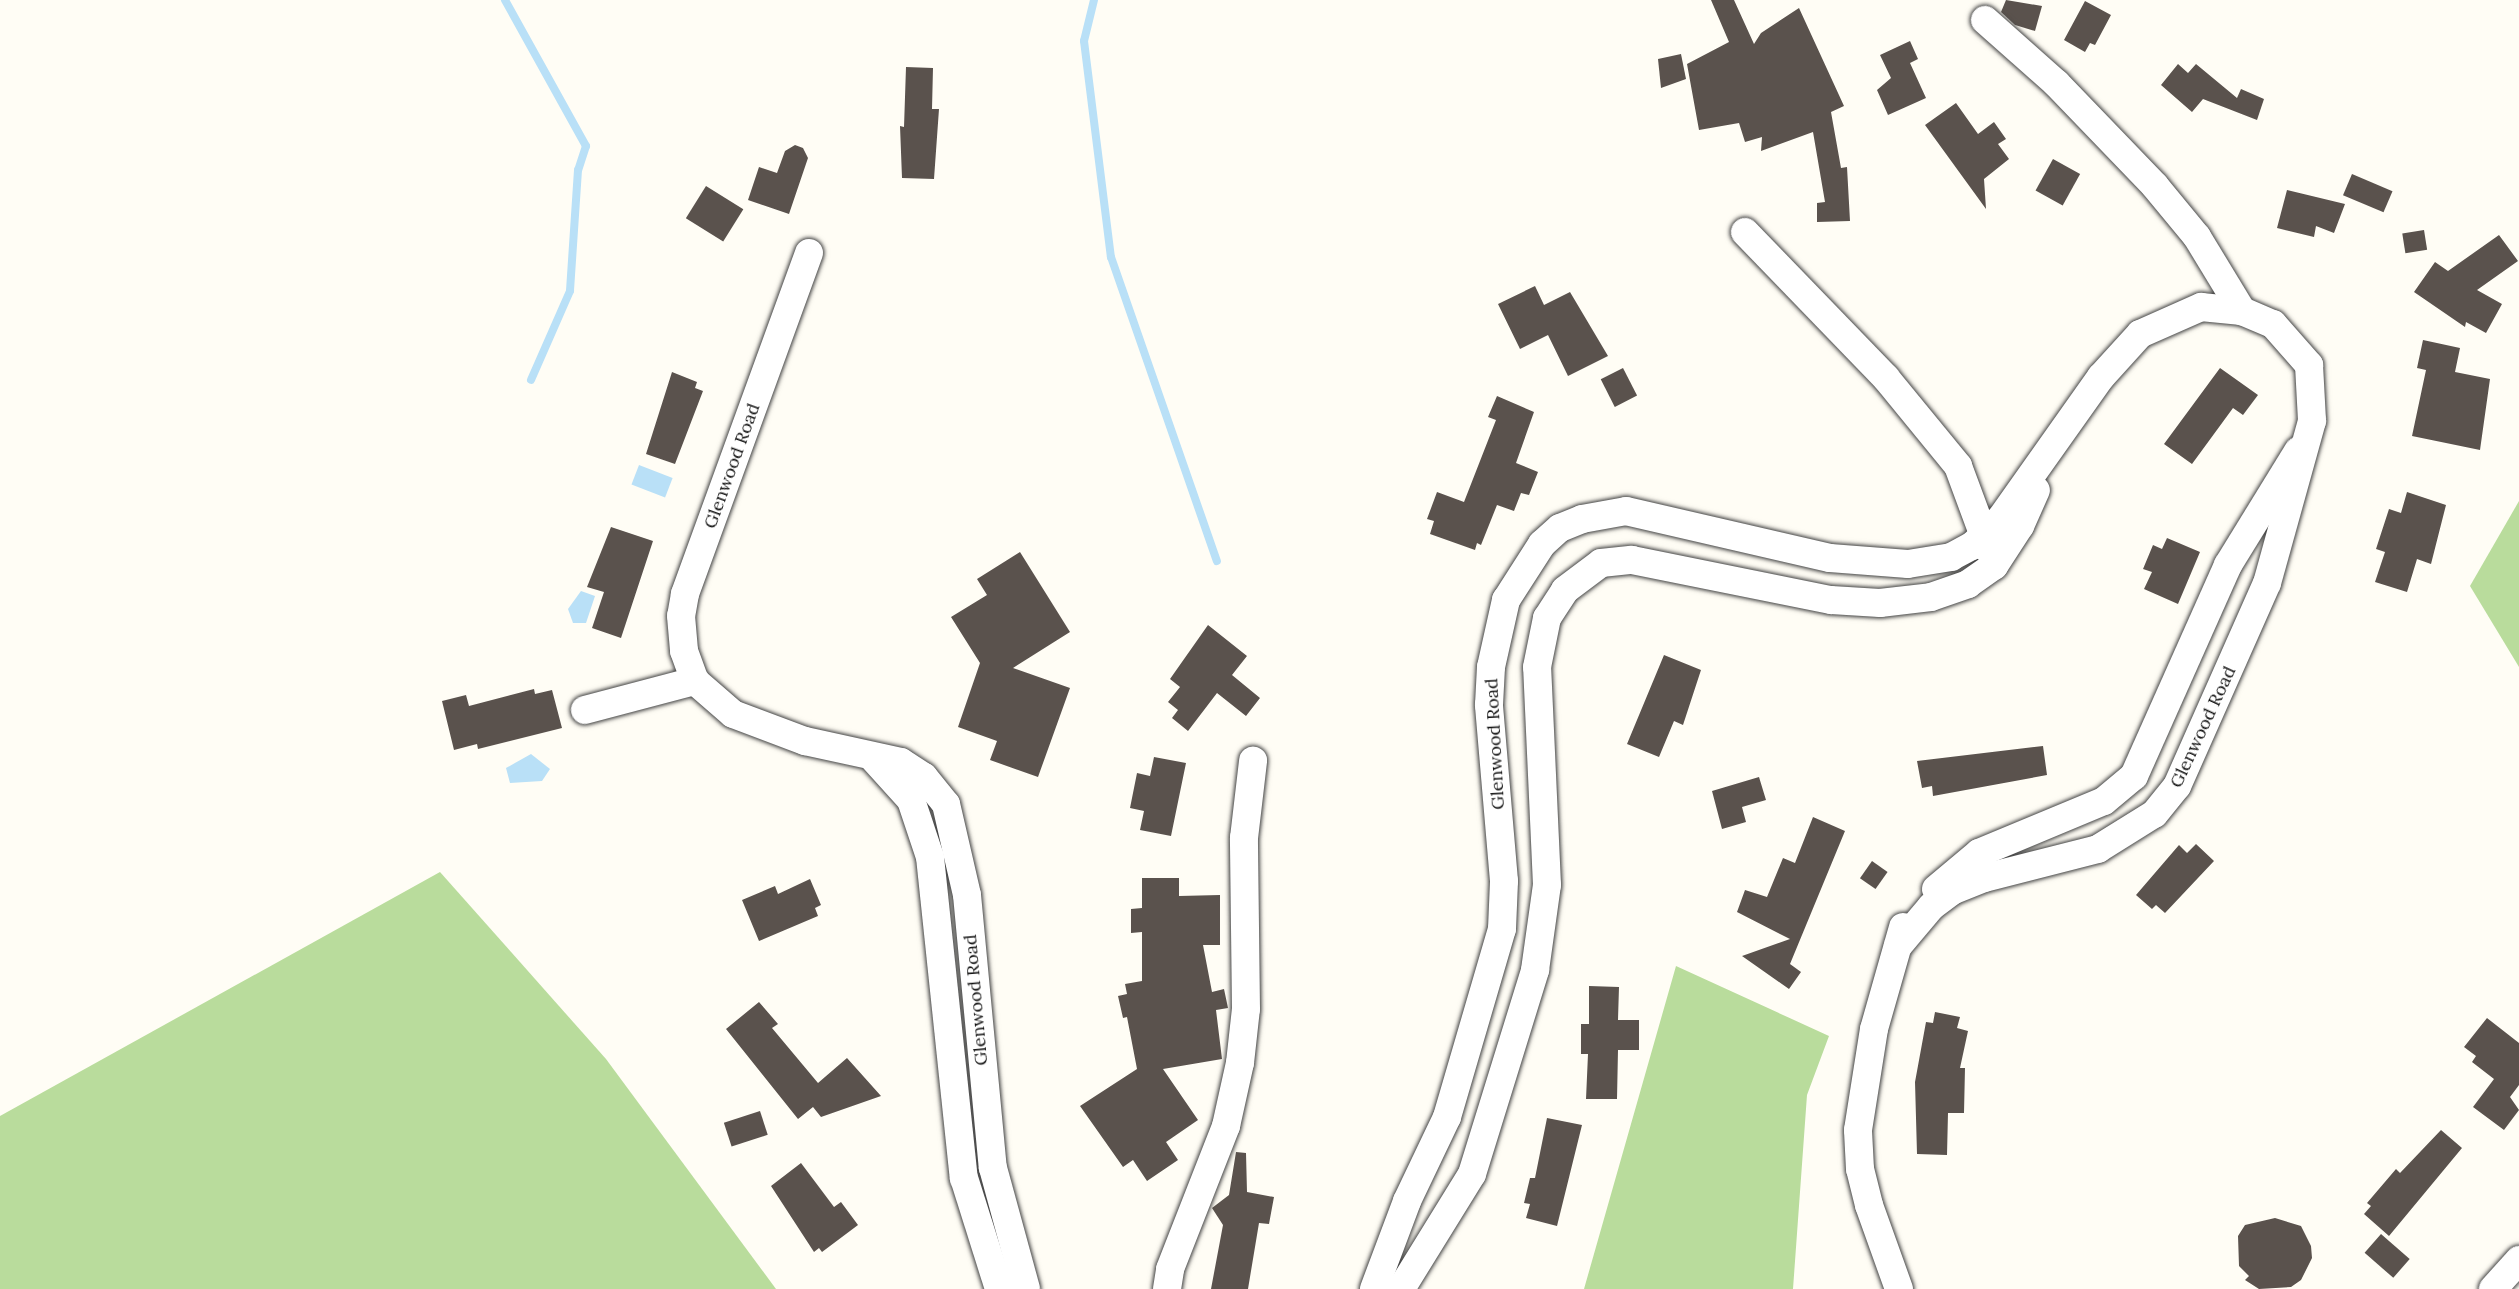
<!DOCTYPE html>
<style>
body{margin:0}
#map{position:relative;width:2519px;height:1289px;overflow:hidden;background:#fffdf5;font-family:Lora,serif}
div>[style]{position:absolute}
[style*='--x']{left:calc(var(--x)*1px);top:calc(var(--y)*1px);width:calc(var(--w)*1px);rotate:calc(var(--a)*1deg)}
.forest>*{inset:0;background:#b9dc9c}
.water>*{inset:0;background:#b9e0f7;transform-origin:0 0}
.stream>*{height:8px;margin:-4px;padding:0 4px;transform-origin:4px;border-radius:4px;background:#b9e0f7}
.building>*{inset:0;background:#5a524d;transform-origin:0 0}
.roads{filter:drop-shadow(0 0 2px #444) drop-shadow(0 0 2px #444)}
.street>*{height:28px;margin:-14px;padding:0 14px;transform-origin:14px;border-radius:14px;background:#fff}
span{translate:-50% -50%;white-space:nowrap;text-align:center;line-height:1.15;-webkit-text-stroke:7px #fff;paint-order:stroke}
.street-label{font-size:18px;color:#111}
</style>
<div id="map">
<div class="forest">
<div style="clip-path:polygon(2519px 501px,2519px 667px,2470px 586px)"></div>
<div style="clip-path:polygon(440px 872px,606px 1059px,776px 1289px,0 1289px,0 1116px)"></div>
<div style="clip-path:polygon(1676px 966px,1829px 1036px,1807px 1095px,1793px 1289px,1584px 1289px)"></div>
</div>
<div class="water">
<div style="left:639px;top:465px;width:36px;height:21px;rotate:21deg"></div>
<div style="clip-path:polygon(581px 591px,595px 596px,586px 623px,573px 623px,568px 609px)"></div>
<div style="clip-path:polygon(531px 754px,550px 769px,542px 781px,510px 783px,506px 768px)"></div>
</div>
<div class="stream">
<div style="--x:505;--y:0;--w:167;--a:61"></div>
<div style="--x:586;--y:146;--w:25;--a:108"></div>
<div style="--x:578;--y:170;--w:121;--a:93.8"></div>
<div style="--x:570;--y:291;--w:97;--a:113.7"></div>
<div style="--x:1094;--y:0;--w:42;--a:103.7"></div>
<div style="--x:1084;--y:41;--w:218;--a:82.9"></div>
<div style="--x:1111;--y:257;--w:322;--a:70.8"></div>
</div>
<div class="building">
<div style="clip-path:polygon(1711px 0,1734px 0,1754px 44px,1761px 33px,1799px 8px,1844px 106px,1831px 112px,1841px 168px,1847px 167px,1850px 221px,1817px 222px,1817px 203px,1825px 202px,1813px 132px,1761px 151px,1762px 137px,1745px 142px,1739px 123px,1699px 130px,1687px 64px,1729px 42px)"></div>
<div style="clip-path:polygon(2006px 0,2042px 6px,2035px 31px,2015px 25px,2001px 12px)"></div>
<div style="clip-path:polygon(2085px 1px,2111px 15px,2095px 45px,2090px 43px,2085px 52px,2064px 40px)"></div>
<div style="clip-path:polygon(1910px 41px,1918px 59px,1910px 63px,1926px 98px,1888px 115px,1877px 90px,1891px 78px,1880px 55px)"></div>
<div style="clip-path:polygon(1681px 54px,1686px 79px,1661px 88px,1658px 59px)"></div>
<div style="clip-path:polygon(2178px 64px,2188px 73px,2196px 64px,2237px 98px,2241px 89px,2264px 99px,2257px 120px,2203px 99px,2192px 112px,2161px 85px)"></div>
<div style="clip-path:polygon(906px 67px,933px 68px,932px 109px,939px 109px,934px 179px,902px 178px,900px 126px,904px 127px)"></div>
<div style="clip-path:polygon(1956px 103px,1978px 134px,1994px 122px,2006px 139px,1998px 144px,2009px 159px,1984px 179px,1986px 209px,1925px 125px)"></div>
<div style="clip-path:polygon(795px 145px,803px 148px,808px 158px,789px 214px,748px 200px,759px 167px,777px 173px,785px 151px)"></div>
<div style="left:2053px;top:159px;width:31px;height:36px;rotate:29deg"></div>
<div style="left:2352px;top:174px;width:44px;height:23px;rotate:23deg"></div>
<div style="left:706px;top:186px;width:44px;height:38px;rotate:32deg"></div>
<div style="clip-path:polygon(2287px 190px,2345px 204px,2334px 233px,2316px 226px,2314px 237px,2277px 228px)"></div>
<div style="left:2424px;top:230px;width:20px;height:22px;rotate:81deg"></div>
<div style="clip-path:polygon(2499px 235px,2518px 261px,2477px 290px,2502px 304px,2486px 333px,2466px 322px,2465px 327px,2414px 292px,2435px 262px,2448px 271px)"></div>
<div style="clip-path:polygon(1535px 286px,1544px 305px,1570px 292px,1608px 356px,1568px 376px,1548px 335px,1520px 349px,1498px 304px)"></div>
<div style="clip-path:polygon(2423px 340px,2460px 348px,2455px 372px,2490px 379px,2480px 450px,2412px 436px,2426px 370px,2417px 368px)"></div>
<div style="left:1623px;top:368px;width:31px;height:25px;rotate:63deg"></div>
<div style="clip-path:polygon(2220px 368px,2258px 395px,2243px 415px,2233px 408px,2192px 464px,2164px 444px)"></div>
<div style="clip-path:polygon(672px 372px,697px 382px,695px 388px,703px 391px,675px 464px,646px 454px)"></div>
<div style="clip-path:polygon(1497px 396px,1534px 412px,1516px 463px,1538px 472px,1529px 495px,1521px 493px,1514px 511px,1497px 505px,1481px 545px,1477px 543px,1475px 550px,1430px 534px,1434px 521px,1427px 519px,1437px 492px,1464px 502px,1496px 420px,1488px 417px)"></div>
<div style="clip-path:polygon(2407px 492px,2446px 505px,2431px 564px,2417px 559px,2407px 592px,2375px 582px,2385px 552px,2376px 549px,2389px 509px,2401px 513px)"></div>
<div style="clip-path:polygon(611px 527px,653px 541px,621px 638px,592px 628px,604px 592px,587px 587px)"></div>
<div style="clip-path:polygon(2167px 538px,2200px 552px,2178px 604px,2144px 589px,2152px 572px,2143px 569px,2153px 545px,2162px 549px)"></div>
<div style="clip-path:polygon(1020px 552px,1070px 632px,1013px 668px,1070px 688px,1038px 777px,990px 760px,997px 741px,958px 727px,980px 663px,951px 617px,987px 595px,977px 579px)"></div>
<div style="clip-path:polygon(1208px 625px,1247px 656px,1232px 675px,1260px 698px,1246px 716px,1217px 693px,1188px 731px,1172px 718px,1178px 710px,1168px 702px,1180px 687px,1170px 679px)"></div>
<div style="clip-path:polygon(1664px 655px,1701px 670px,1683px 725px,1674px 721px,1659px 757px,1627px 744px)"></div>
<div style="clip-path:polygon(534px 689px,535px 694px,552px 690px,562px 728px,478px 749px,477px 744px,454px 750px,442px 701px,466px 695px,469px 706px)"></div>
<div style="clip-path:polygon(2043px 746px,2047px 775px,1933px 796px,1932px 786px,1922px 788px,1917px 761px)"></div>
<div style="clip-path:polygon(1154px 757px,1186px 763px,1171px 836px,1140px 830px,1144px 811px,1130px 808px,1137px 773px,1150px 776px)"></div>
<div style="clip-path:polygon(1759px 777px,1766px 800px,1742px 807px,1746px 822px,1722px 829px,1712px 791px)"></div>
<div style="clip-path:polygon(1813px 817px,1845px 831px,1790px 964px,1801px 972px,1789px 989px,1742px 956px,1790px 939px,1737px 912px,1745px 890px,1767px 897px,1783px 858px,1795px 863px)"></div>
<div style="clip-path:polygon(2196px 844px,2214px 861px,2165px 913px,2156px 905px,2152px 909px,2136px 895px,2179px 845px,2187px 853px)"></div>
<div style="left:1872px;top:861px;width:19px;height:21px;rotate:35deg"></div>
<div style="clip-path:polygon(1142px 878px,1179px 878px,1179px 896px,1220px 895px,1220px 945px,1203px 945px,1212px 992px,1224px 989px,1228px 1008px,1216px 1010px,1222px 1059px,1163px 1069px,1198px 1120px,1166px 1142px,1178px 1160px,1147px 1181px,1133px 1160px,1123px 1167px,1080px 1106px,1137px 1069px,1127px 1017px,1123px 1018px,1118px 996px,1127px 994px,1125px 984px,1142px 981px,1142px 932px,1131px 933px,1131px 909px,1142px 908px)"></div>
<div style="clip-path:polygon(810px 879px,821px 905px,815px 908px,818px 916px,759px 941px,742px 900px,775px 886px,778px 894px)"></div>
<div style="clip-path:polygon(1589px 986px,1619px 987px,1618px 1020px,1639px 1020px,1639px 1050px,1618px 1050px,1617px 1099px,1586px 1099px,1588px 1054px,1581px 1054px,1581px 1024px,1589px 1024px)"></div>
<div style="clip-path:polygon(759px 1002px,778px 1024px,772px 1028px,818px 1083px,847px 1058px,881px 1096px,821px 1117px,813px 1107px,798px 1119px,726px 1029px)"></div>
<div style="clip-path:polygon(1935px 1012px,1960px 1017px,1957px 1028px,1968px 1031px,1960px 1068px,1965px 1068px,1964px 1113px,1948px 1113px,1947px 1155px,1917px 1154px,1915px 1082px,1926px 1022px,1933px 1023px)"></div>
<div style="clip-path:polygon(2487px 1018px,2519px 1043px,2519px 1085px,2510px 1097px,2519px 1110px,2504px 1130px,2473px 1107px,2494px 1079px,2472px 1062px,2476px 1056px,2464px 1047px)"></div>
<div style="left:760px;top:1111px;width:25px;height:38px;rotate:72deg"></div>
<div style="clip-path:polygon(1547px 1118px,1582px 1125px,1557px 1226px,1526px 1218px,1530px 1204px,1524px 1203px,1530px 1178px,1535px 1178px)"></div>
<div style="clip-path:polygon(2441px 1130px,2462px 1148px,2389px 1236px,2364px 1214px,2371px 1206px,2367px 1203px,2396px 1169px,2400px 1173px)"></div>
<div style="clip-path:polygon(1236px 1152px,1246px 1153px,1247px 1192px,1274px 1197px,1269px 1224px,1259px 1223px,1248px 1289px,1211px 1289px,1223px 1225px,1212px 1208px,1229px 1195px)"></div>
<div style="clip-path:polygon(801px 1163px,834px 1207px,841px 1202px,858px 1225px,822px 1252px,819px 1248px,814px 1252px,771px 1186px)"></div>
<div style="clip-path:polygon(2275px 1218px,2301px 1226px,2311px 1246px,2312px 1258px,2301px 1280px,2291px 1287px,2259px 1289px,2245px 1280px,2249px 1276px,2239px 1266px,2238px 1236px,2245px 1225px)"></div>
<div style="left:2381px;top:1234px;width:38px;height:25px;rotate:41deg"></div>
</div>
<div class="roads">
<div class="street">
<div style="--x:1985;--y:20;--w:95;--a:41.6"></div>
<div style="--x:2056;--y:83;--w:143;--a:46.1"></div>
<div style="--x:2155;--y:186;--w:66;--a:50.5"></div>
<div style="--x:2197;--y:237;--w:87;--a:58.7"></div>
<div style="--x:1745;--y:232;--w:203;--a:46"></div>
<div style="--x:1886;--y:378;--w:114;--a:50.7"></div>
<div style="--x:1958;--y:466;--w:90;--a:69.7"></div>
<div style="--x:809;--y:253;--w:363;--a:110"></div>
<div style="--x:685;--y:594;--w:22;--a:100"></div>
<div style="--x:681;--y:616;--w:35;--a:85"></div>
<div style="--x:684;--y:651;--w:32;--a:70"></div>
<div style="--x:695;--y:681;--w:50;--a:41"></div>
<div style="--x:733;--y:714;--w:77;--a:20.6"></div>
<div style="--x:805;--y:741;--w:98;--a:12.3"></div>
<div style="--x:901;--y:762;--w:27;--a:33"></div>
<div style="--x:924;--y:777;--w:35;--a:51"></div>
<div style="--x:946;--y:804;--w:93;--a:77"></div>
<div style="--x:967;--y:895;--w:274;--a:84.6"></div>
<div style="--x:993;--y:1168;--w:125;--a:74.7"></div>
<div style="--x:585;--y:710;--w:114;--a:-14.8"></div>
<div style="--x:874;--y:759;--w:55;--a:47.9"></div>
<div style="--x:911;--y:800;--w:60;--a:71.6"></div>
<div style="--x:930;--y:857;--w:323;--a:84"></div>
<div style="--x:964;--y:1178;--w:116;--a:72.5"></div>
<div style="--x:1936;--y:889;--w:56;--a:-39.9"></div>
<div style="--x:1979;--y:853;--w:135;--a:-22.6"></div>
<div style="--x:2104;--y:801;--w:39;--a:-40"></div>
<div style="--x:2134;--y:776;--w:231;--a:-66"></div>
<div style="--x:2228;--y:565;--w:134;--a:-58.4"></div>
<div style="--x:1167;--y:1289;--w:20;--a:-81"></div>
<div style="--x:1170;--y:1269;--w:154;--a:-68.6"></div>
<div style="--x:1226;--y:1126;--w:65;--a:-77.5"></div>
<div style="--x:1240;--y:1063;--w:54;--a:-83.7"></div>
<div style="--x:1246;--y:1009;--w:171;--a:-90.7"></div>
<div style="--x:1244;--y:838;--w:78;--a:-83.3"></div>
<div style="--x:1374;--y:1289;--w:94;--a:-69.4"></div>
<div style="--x:1407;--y:1201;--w:93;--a:-64.5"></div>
<div style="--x:1447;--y:1117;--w:196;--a:-73.7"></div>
<div style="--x:1502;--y:929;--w:48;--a:-87.6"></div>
<div style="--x:1504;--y:881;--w:177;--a:-94.9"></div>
<div style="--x:1489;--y:705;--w:38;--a:-87"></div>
<div style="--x:1491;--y:667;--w:69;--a:-77.4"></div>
<div style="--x:1506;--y:600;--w:67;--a:-57.3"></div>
<div style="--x:1542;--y:544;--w:24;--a:-42"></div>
<div style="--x:1560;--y:528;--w:24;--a:-22"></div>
<div style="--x:1582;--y:519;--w:45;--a:-10.3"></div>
<div style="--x:1626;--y:511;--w:209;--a:13"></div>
<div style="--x:1830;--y:558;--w:78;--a:4.4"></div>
<div style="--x:1908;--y:564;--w:44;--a:-9.2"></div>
<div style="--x:1951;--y:557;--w:24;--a:-28"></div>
<div style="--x:1972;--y:546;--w:40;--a:-44"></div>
<div style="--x:2001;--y:518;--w:173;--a:-54.7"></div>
<div style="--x:2101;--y:377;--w:58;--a:-47.8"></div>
<div style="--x:2140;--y:334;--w:67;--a:-23.9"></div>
<div style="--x:2201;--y:307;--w:41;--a:5.6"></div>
<div style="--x:2242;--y:311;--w:34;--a:23"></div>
<div style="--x:2273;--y:324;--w:55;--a:48.7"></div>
<div style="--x:2309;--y:365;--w:56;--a:86.9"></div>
<div style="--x:2312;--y:421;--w:168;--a:105.5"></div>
<div style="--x:2267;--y:583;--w:222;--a:113.9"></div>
<div style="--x:2177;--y:786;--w:36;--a:129"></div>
<div style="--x:2154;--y:814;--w:66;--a:148"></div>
<div style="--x:2098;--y:849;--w:118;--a:165.7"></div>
<div style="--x:1984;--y:878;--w:35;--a:158"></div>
<div style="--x:1952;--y:891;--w:26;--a:143"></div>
<div style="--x:1931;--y:907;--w:51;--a:130.2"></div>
<div style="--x:1401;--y:1289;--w:135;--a:-58.3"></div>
<div style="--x:1472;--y:1174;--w:214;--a:-72.8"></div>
<div style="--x:1535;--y:970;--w:86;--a:-82"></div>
<div style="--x:1547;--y:885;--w:218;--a:-92.6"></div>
<div style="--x:1537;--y:667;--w:50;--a:-78.5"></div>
<div style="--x:1547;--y:618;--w:33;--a:-57"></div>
<div style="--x:1565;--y:590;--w:45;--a:-36.9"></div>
<div style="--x:1601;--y:563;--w:31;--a:-6"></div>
<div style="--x:1632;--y:560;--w:203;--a:11.4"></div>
<div style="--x:1831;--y:600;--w:49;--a:3.5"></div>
<div style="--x:1880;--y:603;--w:51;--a:-6.7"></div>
<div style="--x:1931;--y:597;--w:39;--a:-19"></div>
<div style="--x:1968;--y:584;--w:32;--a:-35"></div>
<div style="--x:1994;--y:566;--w:48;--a:-57"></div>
<div style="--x:2020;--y:526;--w:39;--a:-66"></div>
<div style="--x:1899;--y:1289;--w:89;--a:-109.7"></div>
<div style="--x:1869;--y:1205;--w:37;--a:-104"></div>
<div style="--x:1860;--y:1169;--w:39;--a:-93"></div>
<div style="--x:1858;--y:1130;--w:102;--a:-81"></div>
<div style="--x:1874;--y:1029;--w:106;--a:-74.1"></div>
<div style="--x:2493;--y:1289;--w:39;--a:-48"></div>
</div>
</div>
<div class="street-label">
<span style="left:732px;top:466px;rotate:-70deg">Glenwood Road</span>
<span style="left:2203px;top:727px;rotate:-65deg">Glenwood Road</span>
<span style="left:1495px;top:744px;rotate:-93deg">Glenwood Road</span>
<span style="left:976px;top:1000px;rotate:-95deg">Glenwood Road</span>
</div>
</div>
